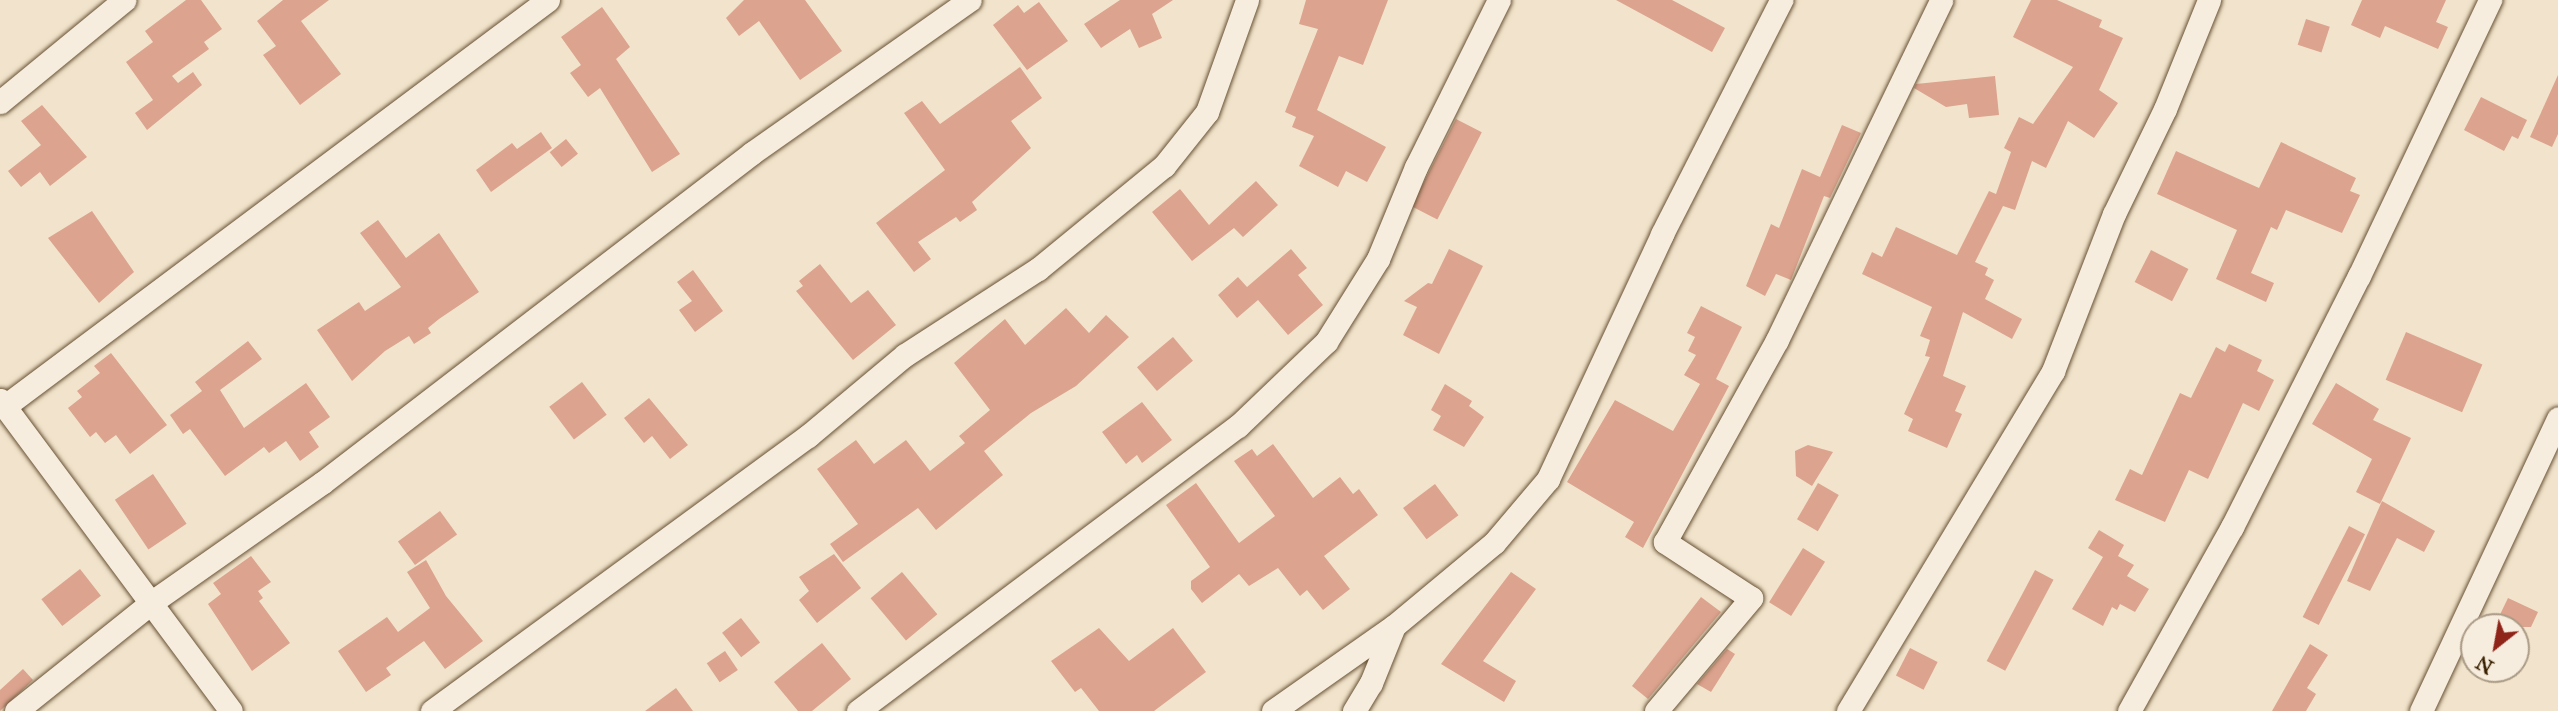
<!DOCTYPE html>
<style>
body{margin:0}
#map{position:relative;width:2558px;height:711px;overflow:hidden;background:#f2e4cc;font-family:"IM FELL Great Primer",serif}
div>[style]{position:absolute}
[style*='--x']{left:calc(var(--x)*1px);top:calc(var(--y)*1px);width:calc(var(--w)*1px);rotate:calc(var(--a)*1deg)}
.building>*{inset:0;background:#dca38e;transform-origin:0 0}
.roads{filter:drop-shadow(0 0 2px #675134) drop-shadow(0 0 2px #675134)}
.minor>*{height:23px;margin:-11.5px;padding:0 11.5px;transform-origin:11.5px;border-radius:11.5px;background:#f7edde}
span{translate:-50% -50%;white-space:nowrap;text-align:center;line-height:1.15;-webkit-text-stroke:6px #f7edde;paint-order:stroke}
.north{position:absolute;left:2460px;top:613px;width:70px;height:70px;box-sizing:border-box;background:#f7edde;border:2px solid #ab9b86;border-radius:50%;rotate:211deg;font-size:19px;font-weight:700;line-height:28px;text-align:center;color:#392001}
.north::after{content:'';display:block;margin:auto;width:24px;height:32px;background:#8f2418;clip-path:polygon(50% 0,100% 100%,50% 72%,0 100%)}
</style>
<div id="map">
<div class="building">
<div style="clip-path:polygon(186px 0,201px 0,222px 29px,204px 42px,209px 49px,172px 76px,178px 83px,193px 72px,202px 85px,147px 130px,135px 113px,153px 100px,126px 62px,153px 42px,145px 31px)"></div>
<div style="clip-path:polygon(283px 0,329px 0,301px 21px,341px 74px,300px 105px,263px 55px,276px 46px,257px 21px)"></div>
<div style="clip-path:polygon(744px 0,805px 0,842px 51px,800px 80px,759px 21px,739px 36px,726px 18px)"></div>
<div style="clip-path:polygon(1120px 0,1173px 0,1152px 14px,1162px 38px,1139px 48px,1130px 29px,1101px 48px,1084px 24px)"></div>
<div style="clip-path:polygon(1306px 0,1388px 0,1363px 65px,1339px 56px,1317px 110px,1386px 147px,1367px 182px,1346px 171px,1338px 187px,1299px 166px,1314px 136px,1292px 127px,1296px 117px,1285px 112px,1318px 29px,1299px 24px)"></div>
<div style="clip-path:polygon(1616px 0,1672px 0,1725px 28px,1712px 52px)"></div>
<div style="clip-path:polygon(2031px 0,2057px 0,2102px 20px,2099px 27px,2123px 38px,2099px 90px,2118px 103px,2094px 138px,2068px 121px,2046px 168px,2032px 161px,2015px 210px,2003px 206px,1975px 262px,1988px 268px,1985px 275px,1994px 280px,1985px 299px,2022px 319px,2012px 339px,1963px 312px,1943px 376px,1966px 386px,1955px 411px,1962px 414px,1947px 448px,1908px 431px,1913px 419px,1904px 414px,1930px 357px,1925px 356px,1930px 340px,1920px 336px,1932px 307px,1862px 274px,1872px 252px,1882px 257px,1896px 227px,1957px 255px,1989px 191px,1996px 194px,2011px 152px,2004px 148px,2019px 117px,2033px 124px,2073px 67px,2013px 37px)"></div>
<div style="clip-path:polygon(2362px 0,2446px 0,2436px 22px,2448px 27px,2438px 49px,2385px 26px,2380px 38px,2351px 25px)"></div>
<div style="clip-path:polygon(1039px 2px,1068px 41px,1027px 70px,993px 25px,1018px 5px,1024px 13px)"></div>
<div style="clip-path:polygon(602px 7px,630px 47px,616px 59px,680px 154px,652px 172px,600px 88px,588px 97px,570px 73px,581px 65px,561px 37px)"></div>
<div style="left:2306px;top:19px;width:25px;height:27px;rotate:18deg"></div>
<div style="clip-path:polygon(1020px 67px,1042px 98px,1011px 121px,1031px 148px,972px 202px,977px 210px,960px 222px,956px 217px,918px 242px,931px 259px,914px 272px,876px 223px,945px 170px,904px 113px,922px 101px,940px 124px)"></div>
<div style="clip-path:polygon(2558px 75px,2558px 134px,2552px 147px,2530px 137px)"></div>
<div style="clip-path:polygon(1995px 76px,1999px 115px,1969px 118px,1967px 104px,1946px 107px,1914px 88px,1916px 84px)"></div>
<div style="clip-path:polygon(2481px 97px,2527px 120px,2518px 139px,2512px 136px,2504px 151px,2464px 130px)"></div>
<div style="clip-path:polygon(42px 105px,87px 157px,50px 186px,40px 172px,21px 187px,8px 171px,41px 145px,21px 121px)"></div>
<div style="left:1456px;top:119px;width:29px;height:98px;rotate:27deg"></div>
<div style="clip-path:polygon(1842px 125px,1861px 133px,1830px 198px,1824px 196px,1791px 280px,1776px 274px,1765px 296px,1746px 286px,1771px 224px,1779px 228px,1802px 169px,1820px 177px)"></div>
<div style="clip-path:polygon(541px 132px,552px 148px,491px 192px,476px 170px,512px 143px,517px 149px)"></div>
<div style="left:566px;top:139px;width:19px;height:21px;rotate:51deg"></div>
<div style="clip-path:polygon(2281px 142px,2356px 178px,2350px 191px,2360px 195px,2342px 233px,2286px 210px,2277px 230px,2271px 227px,2251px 273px,2274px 283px,2266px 302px,2216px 279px,2237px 230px,2157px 194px,2176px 151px,2259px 188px)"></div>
<div style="clip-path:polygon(1256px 181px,1278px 205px,1243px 237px,1234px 228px,1192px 261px,1152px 212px,1180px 189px,1209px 225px)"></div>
<div style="clip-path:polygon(92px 211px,134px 272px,99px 303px,48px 238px)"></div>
<div style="clip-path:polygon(378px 220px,406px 258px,439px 233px,479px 292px,439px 319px,428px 328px,431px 333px,414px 344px,409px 336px,385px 351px,352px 381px,317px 330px,359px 302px,365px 311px,401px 287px,360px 233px)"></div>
<div style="clip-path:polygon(1291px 249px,1307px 268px,1298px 275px,1323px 305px,1288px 335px,1258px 300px,1237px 318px,1218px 295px,1238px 277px,1247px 287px)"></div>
<div style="clip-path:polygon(1449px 249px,1483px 266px,1439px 354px,1403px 335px,1417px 307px,1404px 301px,1428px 283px,1432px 284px)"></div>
<div style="left:2151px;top:250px;width:42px;height:36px;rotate:27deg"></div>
<div style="clip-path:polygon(820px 264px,851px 303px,868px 290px,896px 325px,853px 360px,796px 291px,803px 286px,799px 281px)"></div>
<div style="clip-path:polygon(693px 270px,723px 311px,695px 332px,679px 310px,692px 301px,677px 282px)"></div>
<div style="clip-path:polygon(1701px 306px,1742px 327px,1716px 379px,1729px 386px,1643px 548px,1625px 537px,1634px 522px,1567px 482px,1615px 400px,1673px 431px,1700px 384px,1684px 375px,1696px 355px,1688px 351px,1695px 337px,1687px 333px)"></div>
<div style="clip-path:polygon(1066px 308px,1089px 333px,1106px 315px,1129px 337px,1076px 386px,1031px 413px,984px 451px,1003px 475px,936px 530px,918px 508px,843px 562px,830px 544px,858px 524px,817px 469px,856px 440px,874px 464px,906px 440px,930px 471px,965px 443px,959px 436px,990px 410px,954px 363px,1005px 319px,1025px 345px)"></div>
<div style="left:2406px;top:332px;width:83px;height:52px;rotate:23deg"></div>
<div style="left:1173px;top:337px;width:31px;height:47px;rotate:50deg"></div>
<div style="clip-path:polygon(248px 341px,262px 359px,220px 390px,244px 428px,306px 383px,330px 417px,309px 432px,319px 447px,300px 461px,286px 441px,269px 453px,264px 447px,225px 476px,190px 429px,183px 434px,170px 415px,202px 391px,195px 382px)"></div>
<div style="clip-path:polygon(2229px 344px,2262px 360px,2257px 371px,2274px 380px,2259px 411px,2243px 403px,2208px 479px,2189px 470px,2165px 522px,2115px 500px,2130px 469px,2142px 475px,2180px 393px,2191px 398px,2216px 347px,2225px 352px)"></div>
<div style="clip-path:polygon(111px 353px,167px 425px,130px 454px,116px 435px,105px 443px,96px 432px,90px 437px,68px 408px,82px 397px,77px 391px,100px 373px,94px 366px)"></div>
<div style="left:582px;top:382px;width:41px;height:41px;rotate:53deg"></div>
<div style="clip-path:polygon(2336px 383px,2379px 409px,2373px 420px,2411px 438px,2380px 504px,2356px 492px,2372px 459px,2312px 424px)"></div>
<div style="clip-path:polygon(1445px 384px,1472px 401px,1469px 406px,1484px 417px,1464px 447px,1433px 430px,1441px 416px,1431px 410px)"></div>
<div style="clip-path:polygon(649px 398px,688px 445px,670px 459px,652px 436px,644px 443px,624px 418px)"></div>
<div style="clip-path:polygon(1142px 402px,1172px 440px,1142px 463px,1137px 455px,1126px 464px,1102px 432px)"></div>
<div style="clip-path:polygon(1273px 444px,1313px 498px,1340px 477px,1353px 494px,1359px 489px,1378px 515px,1324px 556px,1350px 589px,1323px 610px,1307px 590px,1300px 596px,1278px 568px,1249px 586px,1239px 574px,1202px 603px,1191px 589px,1191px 581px,1210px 567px,1166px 505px,1196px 483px,1239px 543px,1275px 516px,1234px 461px,1252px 449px,1257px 456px)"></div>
<div style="clip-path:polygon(1808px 445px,1833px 452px,1812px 486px,1796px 476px,1795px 451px)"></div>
<div style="left:153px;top:474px;width:60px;height:46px;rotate:56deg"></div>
<div style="left:1818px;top:483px;width:24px;height:42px;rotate:30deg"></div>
<div style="left:1435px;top:484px;width:39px;height:40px;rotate:53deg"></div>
<div style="clip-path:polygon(2382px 501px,2435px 531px,2424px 552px,2397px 538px,2370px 591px,2347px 581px)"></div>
<div style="left:440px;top:511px;width:29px;height:52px;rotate:54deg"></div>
<div style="left:2349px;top:526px;width:18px;height:102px;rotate:27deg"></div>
<div style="clip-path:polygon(2099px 530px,2124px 545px,2118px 556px,2134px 565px,2127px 576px,2149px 589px,2135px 612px,2120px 604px,2117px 610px,2112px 607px,2103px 626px,2072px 609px,2103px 557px,2088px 548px)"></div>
<div style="left:1803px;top:548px;width:26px;height:64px;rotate:32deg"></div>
<div style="clip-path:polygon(834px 554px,861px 588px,817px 623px,799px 600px,809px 591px,799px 577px)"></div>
<div style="clip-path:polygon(251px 556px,271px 582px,258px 591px,263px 598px,259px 601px,290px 643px,252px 671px,208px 604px,221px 594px,213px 583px)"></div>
<div style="clip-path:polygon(426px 560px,446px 596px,483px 641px,445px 669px,424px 641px,386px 668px,391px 675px,366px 692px,338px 651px,387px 617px,398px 632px,430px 608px,407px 572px)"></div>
<div style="left:80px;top:569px;width:34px;height:49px;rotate:52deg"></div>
<div style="left:2035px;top:570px;width:21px;height:103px;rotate:28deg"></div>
<div style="left:902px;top:572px;width:55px;height:41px;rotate:50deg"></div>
<div style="clip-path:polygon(1511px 572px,1536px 589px,1483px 661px,1516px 681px,1504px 702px,1441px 664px)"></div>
<div style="clip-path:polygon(1701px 597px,1721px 612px,1648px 699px,1632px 686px)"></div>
<div style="clip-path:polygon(2508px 598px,2538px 612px,2531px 627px,2494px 627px)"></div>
<div style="left:741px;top:618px;width:31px;height:24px;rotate:52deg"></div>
<div style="clip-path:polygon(1099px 628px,1129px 661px,1173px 628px,1206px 672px,1154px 711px,1099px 711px,1081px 688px,1075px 692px,1051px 661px)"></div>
<div style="clip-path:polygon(822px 643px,851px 679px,812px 711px,798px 711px,774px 682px)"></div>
<div style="clip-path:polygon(2310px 644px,2328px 655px,2307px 688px,2316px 694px,2306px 711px,2272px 711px)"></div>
<div style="left:1910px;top:648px;width:31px;height:31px;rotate:27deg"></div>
<div style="clip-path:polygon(1727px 649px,1735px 654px,1711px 692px,1697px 684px)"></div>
<div style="left:725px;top:651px;width:23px;height:22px;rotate:56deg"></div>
<div style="clip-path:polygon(23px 669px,33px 680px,0 711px,0 690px)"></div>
<div style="clip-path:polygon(676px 688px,693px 711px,645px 711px)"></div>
</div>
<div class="roads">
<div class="minor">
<div style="--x:0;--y:102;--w:161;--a:-39.4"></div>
<div style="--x:0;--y:400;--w:387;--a:53.4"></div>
<div style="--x:5;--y:406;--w:678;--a:-36.79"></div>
<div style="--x:16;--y:711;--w:174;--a:-38.7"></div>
<div style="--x:152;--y:602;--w:208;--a:-35"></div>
<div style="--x:322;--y:483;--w:542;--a:-37.5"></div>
<div style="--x:752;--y:153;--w:266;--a:-35.1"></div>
<div style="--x:432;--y:711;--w:466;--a:-36.2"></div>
<div style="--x:808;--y:436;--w:126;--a:-39.9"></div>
<div style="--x:905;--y:355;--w:158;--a:-32.9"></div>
<div style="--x:1038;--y:269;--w:163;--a:-39.3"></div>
<div style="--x:1164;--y:166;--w:69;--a:-51.5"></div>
<div style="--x:1207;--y:112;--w:119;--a:-70.3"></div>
<div style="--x:858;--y:711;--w:475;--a:-36.9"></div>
<div style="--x:1238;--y:426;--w:122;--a:-43.7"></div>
<div style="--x:1326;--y:342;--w:98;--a:-57.9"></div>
<div style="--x:1378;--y:259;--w:100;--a:-67.6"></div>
<div style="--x:1416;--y:167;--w:186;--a:-63.6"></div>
<div style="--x:1273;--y:711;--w:148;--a:-35.1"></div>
<div style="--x:1394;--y:626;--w:130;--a:-39.7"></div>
<div style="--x:1494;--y:543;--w:84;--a:-49.8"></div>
<div style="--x:1548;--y:479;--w:270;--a:-65"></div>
<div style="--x:1662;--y:234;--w:263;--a:-63"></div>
<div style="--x:1354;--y:711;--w:33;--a:-59"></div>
<div style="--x:1371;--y:683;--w:61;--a:-68"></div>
<div style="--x:1656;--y:711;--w:148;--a:-49.9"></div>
<div style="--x:1751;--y:598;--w:103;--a:-146.9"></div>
<div style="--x:1665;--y:542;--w:231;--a:-61"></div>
<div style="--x:1777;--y:340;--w:377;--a:-64.2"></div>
<div style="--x:1848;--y:711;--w:397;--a:-58.9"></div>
<div style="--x:2053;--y:371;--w:168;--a:-68.8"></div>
<div style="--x:2114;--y:214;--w:117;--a:-64.1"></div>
<div style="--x:2165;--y:109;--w:118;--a:-68"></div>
<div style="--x:2129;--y:711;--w:211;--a:-60.8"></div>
<div style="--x:2232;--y:527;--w:281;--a:-63.2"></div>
<div style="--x:2359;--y:276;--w:306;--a:-64.6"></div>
<div style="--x:2421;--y:711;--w:323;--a:-64.9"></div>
</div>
</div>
<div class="north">N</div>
</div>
